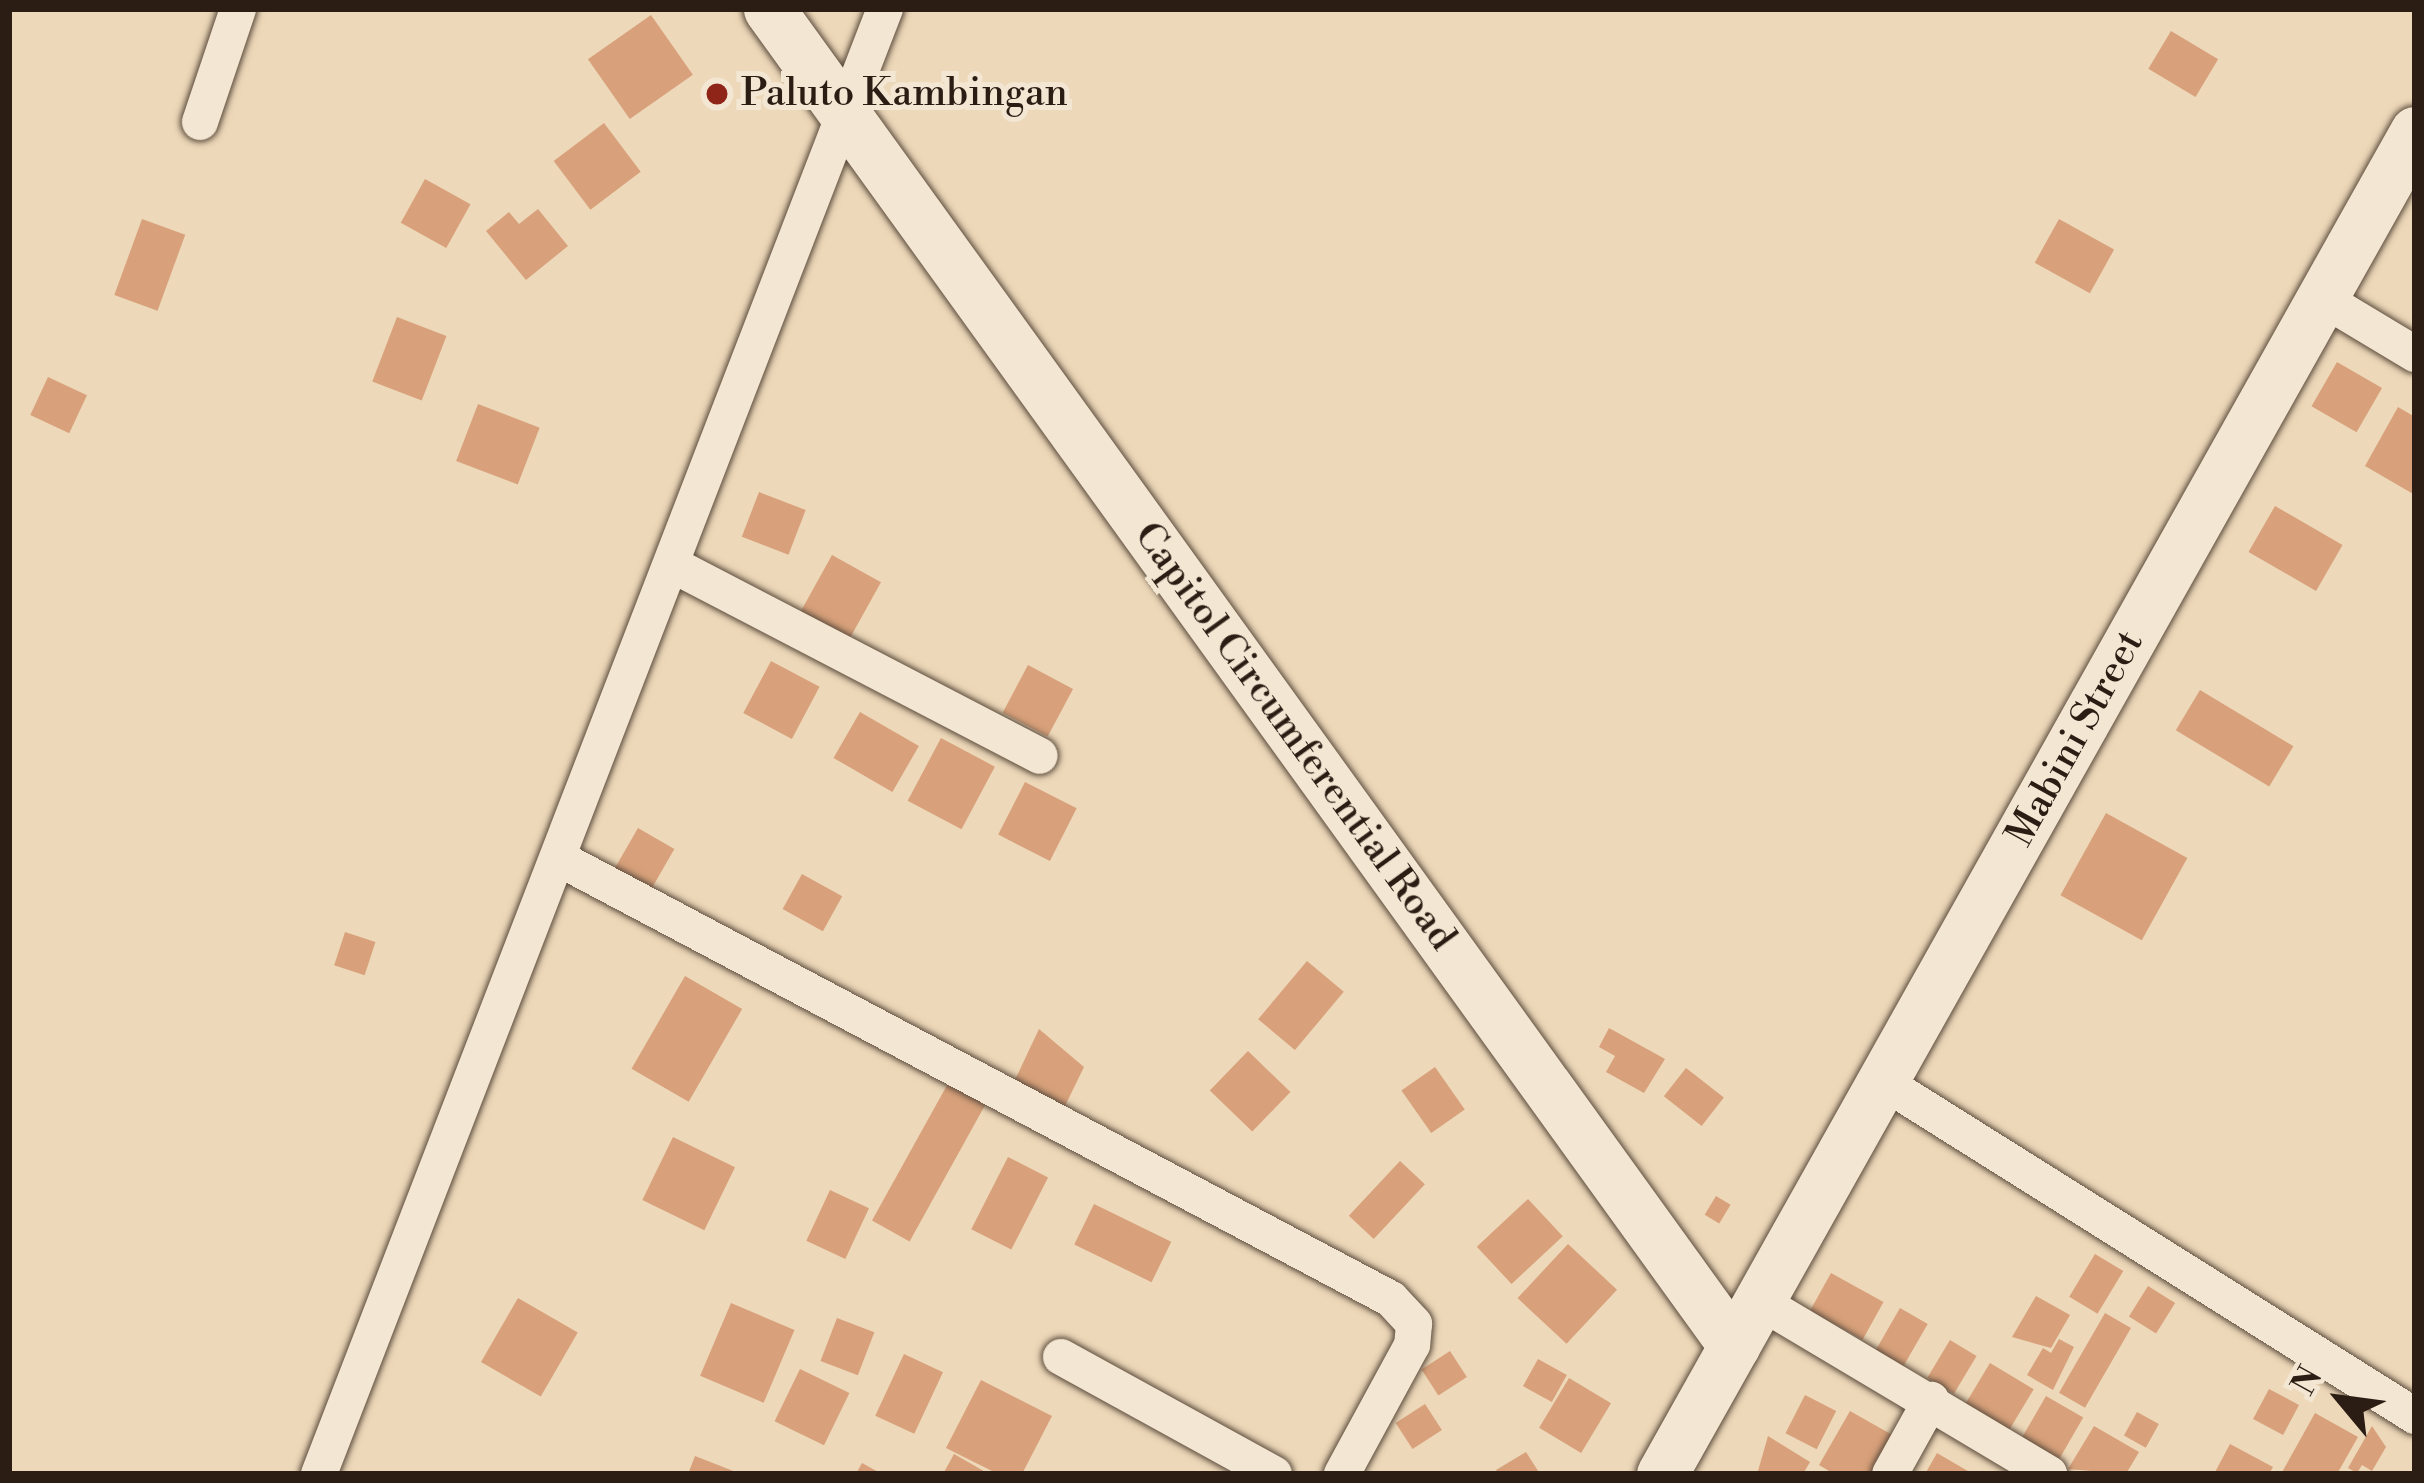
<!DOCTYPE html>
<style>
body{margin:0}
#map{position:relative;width:2424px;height:1483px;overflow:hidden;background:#edd8b9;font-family:"Libre Bodoni",serif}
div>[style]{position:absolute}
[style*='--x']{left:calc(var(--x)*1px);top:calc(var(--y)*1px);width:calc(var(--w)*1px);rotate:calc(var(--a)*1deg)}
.building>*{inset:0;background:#d8a17b;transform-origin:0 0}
.roads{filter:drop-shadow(0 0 3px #5c4c3d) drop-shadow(0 0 3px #5c4c3d)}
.minor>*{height:36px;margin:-18px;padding:0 18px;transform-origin:18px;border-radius:18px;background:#f3e6d2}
.secondary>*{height:51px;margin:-25.5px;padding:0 25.5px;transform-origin:25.5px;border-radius:25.5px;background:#f3e6d2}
.dots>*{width:33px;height:33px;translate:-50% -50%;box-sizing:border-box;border:6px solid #f3e6d2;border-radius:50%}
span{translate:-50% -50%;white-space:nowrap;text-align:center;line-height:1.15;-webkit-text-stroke:10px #f3e6d2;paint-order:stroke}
.poi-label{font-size:39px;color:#2b1d14}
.left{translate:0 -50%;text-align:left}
.street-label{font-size:39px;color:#2b1d14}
.frame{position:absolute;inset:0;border:12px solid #2b1d14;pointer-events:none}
.north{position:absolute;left:2280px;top:1339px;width:120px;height:120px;-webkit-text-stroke:9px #f3e6d2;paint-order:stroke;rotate:299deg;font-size:33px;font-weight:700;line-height:48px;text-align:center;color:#2b1d14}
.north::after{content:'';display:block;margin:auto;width:42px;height:54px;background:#2b1d14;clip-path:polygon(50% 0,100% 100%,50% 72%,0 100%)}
</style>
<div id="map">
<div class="building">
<div style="left:651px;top:15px;width:73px;height:77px;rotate:55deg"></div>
<div style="left:2171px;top:31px;width:55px;height:44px;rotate:31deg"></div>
<div style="left:604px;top:123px;width:61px;height:63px;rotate:53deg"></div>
<div style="left:425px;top:179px;width:52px;height:50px;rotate:29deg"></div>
<div style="clip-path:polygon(538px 209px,568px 246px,526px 280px,486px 231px,509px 212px,519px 224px)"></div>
<div style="left:142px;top:219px;width:46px;height:81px;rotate:20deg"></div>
<div style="left:2059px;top:219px;width:63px;height:50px;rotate:29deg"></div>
<div style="left:397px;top:317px;width:53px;height:69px;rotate:21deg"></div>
<div style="left:2337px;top:362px;width:52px;height:51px;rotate:30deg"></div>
<div style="left:48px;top:377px;width:43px;height:42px;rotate:25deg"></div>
<div style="left:478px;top:404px;width:66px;height:61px;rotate:21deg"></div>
<div style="clip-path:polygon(2398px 407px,2415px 417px,2415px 495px,2365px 466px)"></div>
<div style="left:759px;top:492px;width:50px;height:48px;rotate:21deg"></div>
<div style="left:2275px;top:506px;width:78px;height:53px;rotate:30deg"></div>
<div style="left:832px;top:555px;width:56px;height:66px;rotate:29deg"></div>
<div style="left:771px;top:661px;width:55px;height:59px;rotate:28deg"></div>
<div style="left:1028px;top:665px;width:51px;height:54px;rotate:28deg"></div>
<div style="left:2200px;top:690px;width:109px;height:47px;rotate:31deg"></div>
<div style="left:860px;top:712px;width:68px;height:53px;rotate:30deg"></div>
<div style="left:941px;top:738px;width:61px;height:71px;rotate:28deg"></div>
<div style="left:1025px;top:782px;width:58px;height:59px;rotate:27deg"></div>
<div style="left:2106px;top:813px;width:93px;height:94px;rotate:29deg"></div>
<div style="left:638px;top:828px;width:42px;height:51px;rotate:30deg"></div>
<div style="left:802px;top:874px;width:46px;height:40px;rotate:29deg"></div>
<div style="left:345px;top:932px;width:32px;height:35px;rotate:18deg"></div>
<div style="left:1307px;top:961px;width:48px;height:76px;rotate:40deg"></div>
<div style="left:685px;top:976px;width:66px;height:107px;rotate:30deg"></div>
<div style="clip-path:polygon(1609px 1028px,1665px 1059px,1644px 1093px,1606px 1072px,1615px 1056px,1599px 1047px)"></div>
<div style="clip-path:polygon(1039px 1029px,1084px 1067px,1064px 1108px,1013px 1084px)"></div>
<div style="left:1248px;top:1051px;width:59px;height:55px;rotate:44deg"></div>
<div style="left:1435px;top:1067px;width:52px;height:41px;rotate:55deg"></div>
<div style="left:1686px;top:1068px;width:48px;height:36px;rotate:38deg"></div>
<div style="left:951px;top:1078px;width:43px;height:163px;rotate:29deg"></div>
<div style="left:673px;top:1137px;width:69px;height:70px;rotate:26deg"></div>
<div style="left:1008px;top:1157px;width:45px;height:81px;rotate:27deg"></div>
<div style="left:1400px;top:1161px;width:34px;height:75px;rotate:43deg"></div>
<div style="left:830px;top:1190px;width:43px;height:56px;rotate:25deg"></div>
<div style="left:1716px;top:1196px;width:17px;height:22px;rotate:31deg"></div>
<div style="left:1528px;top:1199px;width:51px;height:70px;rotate:47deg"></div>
<div style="left:1094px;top:1204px;width:86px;height:45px;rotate:26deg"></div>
<div style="left:1568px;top:1244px;width:67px;height:74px;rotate:43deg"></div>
<div style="left:2095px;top:1254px;width:33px;height:50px;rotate:31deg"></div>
<div style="left:1831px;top:1273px;width:60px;height:43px;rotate:29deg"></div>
<div style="left:2148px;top:1286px;width:32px;height:36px;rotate:32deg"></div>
<div style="clip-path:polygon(2036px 1296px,2070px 1315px,2051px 1348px,2012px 1337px)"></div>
<div style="left:518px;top:1298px;width:69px;height:74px;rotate:30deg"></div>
<div style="left:731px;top:1303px;width:69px;height:79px;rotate:23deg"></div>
<div style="left:1900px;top:1308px;width:32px;height:49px;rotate:30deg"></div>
<div style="left:2105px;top:1313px;width:30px;height:92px;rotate:30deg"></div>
<div style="left:837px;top:1318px;width:40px;height:46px;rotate:21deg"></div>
<div style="clip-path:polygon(2059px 1339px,2074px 1347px,2053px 1390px,2027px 1375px,2043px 1348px,2051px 1353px)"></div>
<div style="left:1950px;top:1340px;width:31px;height:44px;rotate:31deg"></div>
<div style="left:1450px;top:1351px;width:31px;height:34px;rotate:57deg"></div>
<div style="left:904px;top:1354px;width:43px;height:68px;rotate:25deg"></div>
<div style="left:1538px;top:1359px;width:33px;height:31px;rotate:29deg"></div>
<div style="left:1990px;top:1363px;width:51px;height:52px;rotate:31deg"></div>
<div style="left:800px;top:1369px;width:55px;height:58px;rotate:26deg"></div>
<div style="left:1569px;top:1378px;width:49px;height:58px;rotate:31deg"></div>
<div style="clip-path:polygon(981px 1380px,1052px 1416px,1022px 1474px,998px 1474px,946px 1448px)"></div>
<div style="left:2269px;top:1389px;width:34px;height:34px;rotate:28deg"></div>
<div style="left:1805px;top:1395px;width:35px;height:43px;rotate:27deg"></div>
<div style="left:2046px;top:1396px;width:43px;height:48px;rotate:30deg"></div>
<div style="left:1425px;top:1404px;width:31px;height:35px;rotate:57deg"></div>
<div style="clip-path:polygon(1850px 1411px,1903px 1441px,1885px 1474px,1834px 1474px,1819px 1465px)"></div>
<div style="left:2137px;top:1412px;width:25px;height:27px;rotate:29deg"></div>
<div style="clip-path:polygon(2315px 1413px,2358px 1437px,2337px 1474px,2281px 1474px)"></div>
<div style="clip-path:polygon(2094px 1426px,2139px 1452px,2126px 1474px,2068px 1469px)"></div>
<div style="clip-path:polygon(2372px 1426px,2386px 1447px,2372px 1471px,2362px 1465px,2357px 1473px,2348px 1468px)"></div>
<div style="clip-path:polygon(1768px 1436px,1810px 1462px,1803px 1474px,1758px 1471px)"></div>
<div style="clip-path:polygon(2230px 1444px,2273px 1467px,2269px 1474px,2214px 1474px)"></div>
<div style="clip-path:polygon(1526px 1452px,1540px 1474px,1499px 1474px,1496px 1470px)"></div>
<div style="clip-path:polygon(1937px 1453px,1973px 1474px,1925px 1474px)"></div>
<div style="clip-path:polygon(954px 1454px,989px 1474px,943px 1474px)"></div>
<div style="clip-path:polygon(695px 1456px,741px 1474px,688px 1474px)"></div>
<div style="clip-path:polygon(862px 1463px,882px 1474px,856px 1474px)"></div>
</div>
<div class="roads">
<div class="minor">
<div style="--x:200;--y:122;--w:119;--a:-71.4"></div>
<div style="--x:2325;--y:300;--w:105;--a:31"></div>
<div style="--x:675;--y:566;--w:411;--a:27.5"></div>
<div style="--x:560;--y:859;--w:940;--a:27.9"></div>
<div style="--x:1391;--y:1299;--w:34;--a:47"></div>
<div style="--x:1414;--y:1324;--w:21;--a:95"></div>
<div style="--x:1412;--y:1345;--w:147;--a:118.5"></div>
<div style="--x:1885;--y:1083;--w:626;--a:32.14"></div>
<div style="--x:1759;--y:1301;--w:338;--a:30.8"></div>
<div style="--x:1061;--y:1357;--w:243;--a:28.8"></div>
<div style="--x:319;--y:1474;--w:1571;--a:-68.88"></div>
<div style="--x:1890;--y:1474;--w:85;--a:-61"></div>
</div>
<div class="secondary">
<div style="--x:769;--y:9;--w:1649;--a:54.18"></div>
<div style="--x:1662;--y:1474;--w:1539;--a:-60.7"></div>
</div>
</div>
<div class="dots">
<div style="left:717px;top:94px;background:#8f2418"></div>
</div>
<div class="poi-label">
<span class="left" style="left:741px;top:94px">Paluto Kambingan</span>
</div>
<div class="street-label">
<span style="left:1294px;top:737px;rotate:54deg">Capitol Circumferential Road</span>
<span style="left:2076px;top:739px;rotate:-61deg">Mabini Street</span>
</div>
<div class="frame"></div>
<div class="north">N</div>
</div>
